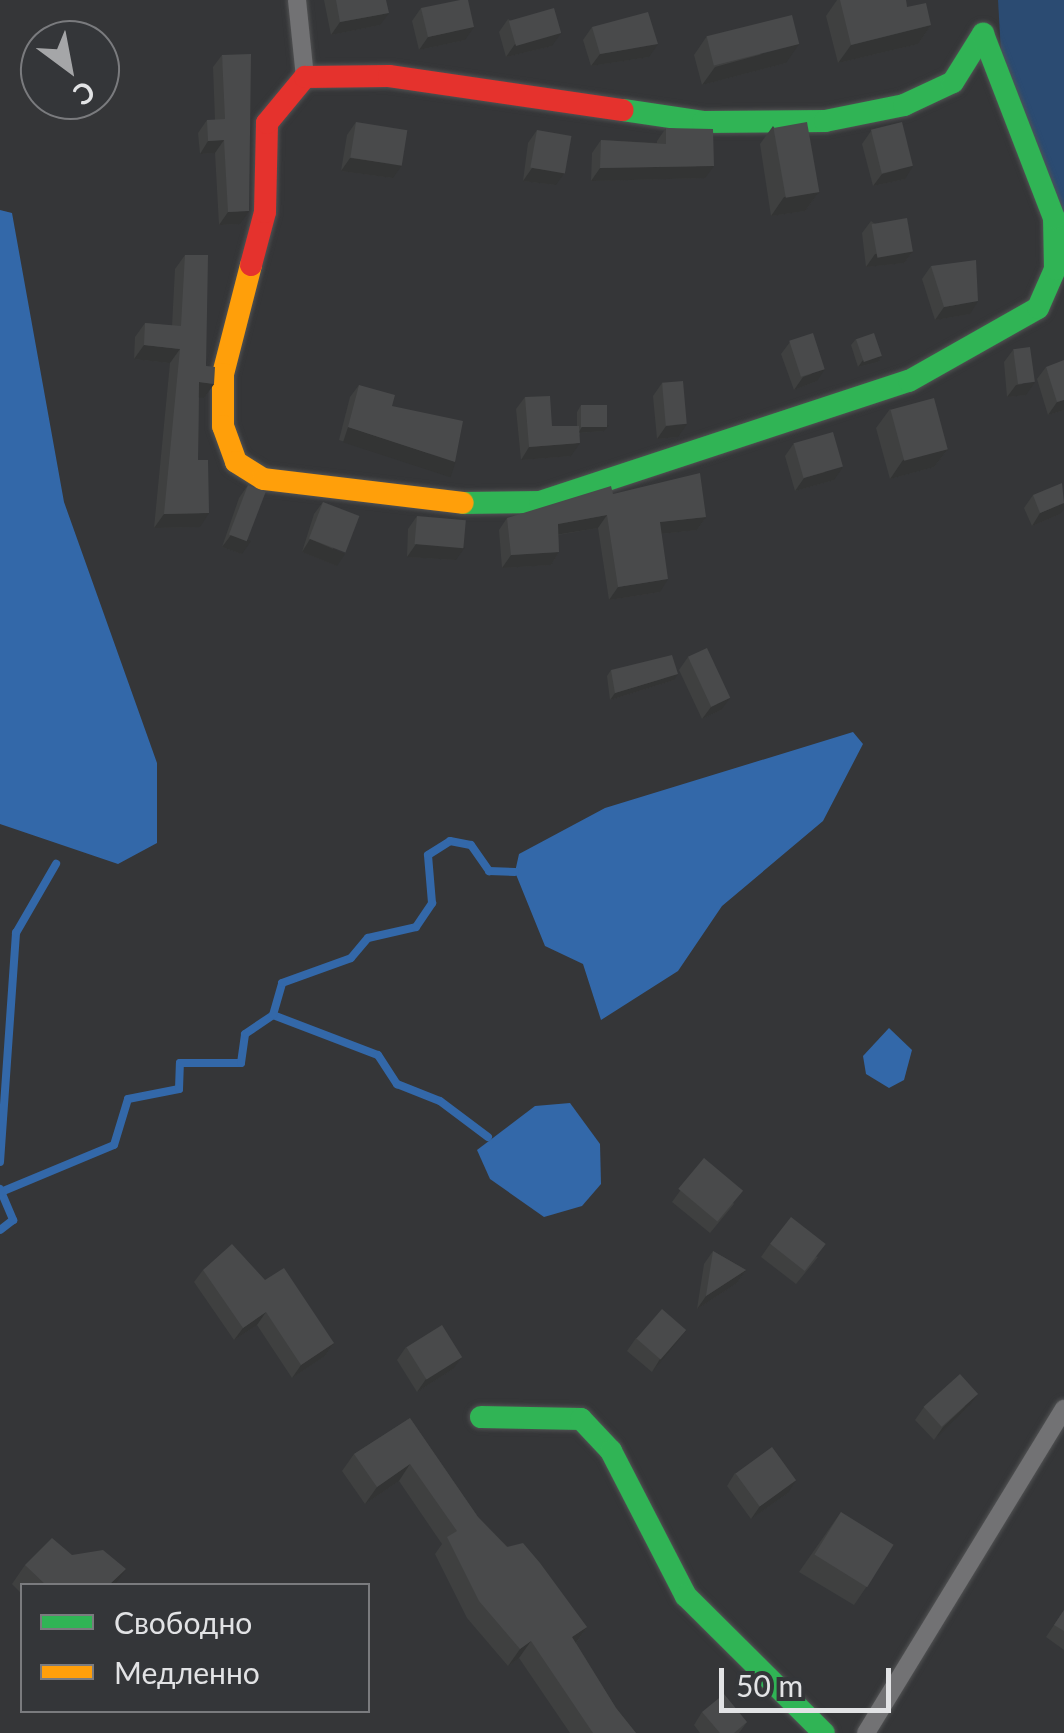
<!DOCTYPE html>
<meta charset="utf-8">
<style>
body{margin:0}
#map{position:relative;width:1064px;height:1733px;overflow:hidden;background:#353638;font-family:Lato,sans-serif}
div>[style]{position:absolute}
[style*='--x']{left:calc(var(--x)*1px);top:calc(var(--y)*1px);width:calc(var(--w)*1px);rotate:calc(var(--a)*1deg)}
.green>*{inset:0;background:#2b4b72}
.water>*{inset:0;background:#3368a9}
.stream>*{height:8px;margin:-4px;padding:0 4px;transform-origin:4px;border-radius:4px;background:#3368a9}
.roads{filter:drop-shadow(0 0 2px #515253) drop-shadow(0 0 2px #515253)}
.street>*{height:18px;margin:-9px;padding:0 9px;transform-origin:9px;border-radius:9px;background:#727274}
.fast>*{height:22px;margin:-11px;padding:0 11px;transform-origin:11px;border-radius:11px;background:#30b455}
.slow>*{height:22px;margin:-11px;padding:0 11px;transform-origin:11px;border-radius:11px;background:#ff9f0a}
.jam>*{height:22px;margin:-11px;padding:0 11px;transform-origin:11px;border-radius:11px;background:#e5322d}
.wall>*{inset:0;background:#3f4040}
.shaded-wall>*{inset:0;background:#333434;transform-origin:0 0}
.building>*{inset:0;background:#494a4b;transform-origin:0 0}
span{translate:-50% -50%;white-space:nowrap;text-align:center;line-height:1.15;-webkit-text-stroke:8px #343639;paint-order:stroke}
.legend{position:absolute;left:20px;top:1583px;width:350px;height:130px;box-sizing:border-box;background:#343639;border:2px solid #7a7b7e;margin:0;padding:12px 18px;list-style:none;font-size:30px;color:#e2e3e5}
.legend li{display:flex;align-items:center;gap:20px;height:50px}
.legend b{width:50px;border:2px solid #7a7b7e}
.north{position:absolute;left:20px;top:20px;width:100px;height:100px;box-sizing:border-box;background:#343639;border:2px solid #7a7b7e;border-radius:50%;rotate:148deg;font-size:28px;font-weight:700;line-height:40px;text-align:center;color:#e2e3e5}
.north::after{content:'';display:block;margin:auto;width:35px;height:45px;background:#a5a6a8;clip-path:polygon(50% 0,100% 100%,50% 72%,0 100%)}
.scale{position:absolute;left:719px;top:1668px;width:172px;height:45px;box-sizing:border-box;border:5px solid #e2e3e5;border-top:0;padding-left:12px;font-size:30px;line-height:35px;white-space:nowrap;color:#e2e3e5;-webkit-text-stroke:8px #343639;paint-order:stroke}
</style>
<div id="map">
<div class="green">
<div style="clip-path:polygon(998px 0,1064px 0,1064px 216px,1001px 53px)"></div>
</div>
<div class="water">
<div style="clip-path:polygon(0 210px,12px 213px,64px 502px,157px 763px,157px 843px,118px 864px,0 824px)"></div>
<div style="clip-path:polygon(853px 732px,863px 744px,823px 821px,722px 906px,678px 971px,601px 1020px,583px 964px,545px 946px,515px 872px,519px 854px,605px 808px)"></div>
<div style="clip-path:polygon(889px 1028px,912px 1050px,904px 1080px,889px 1088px,866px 1074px,863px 1056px)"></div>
<div style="clip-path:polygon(570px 1103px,600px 1144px,601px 1184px,582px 1206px,544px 1217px,490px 1179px,477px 1150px,535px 1106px)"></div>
</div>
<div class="stream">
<div style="--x:273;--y:1015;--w:112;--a:20.9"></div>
<div style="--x:378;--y:1055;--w:35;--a:57"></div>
<div style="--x:397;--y:1084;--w:46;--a:21.6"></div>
<div style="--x:440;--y:1101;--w:60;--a:36.9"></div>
<div style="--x:0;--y:1162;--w:230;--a:-86"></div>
<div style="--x:16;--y:933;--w:80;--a:-59.9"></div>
<div style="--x:0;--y:1189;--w:34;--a:67"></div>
<div style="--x:13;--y:1220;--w:16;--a:142"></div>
<div style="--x:1;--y:1192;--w:122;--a:-22.6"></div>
<div style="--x:114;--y:1145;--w:48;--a:-73.1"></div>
<div style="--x:128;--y:1099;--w:52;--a:-11.1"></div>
<div style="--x:179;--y:1089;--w:26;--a:-88"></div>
<div style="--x:180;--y:1063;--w:61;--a:0"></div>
<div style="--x:241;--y:1063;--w:29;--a:-82"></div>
<div style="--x:245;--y:1034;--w:34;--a:-34"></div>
<div style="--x:273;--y:1015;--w:33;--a:-74"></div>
<div style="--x:282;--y:983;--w:73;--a:-19.9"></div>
<div style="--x:351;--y:958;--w:26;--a:-50"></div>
<div style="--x:368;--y:938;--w:49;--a:-12.9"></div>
<div style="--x:416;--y:927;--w:29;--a:-56"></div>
<div style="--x:432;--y:903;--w:48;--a:-94.8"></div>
<div style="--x:428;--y:855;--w:26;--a:-32"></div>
<div style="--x:450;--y:841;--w:21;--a:11"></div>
<div style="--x:471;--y:845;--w:32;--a:55"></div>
<div style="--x:489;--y:871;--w:26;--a:2"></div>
</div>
<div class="roads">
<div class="street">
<div style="--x:297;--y:0;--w:77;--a:84.1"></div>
<div style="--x:866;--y:1733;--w:380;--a:-58.6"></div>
</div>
<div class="fast">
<div style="--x:623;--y:110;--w:81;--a:8.5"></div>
<div style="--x:703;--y:122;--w:122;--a:-0.5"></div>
<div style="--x:825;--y:121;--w:81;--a:-11.4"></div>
<div style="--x:904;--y:105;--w:54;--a:-25.1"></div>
<div style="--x:953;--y:82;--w:57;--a:-58"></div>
<div style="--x:463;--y:503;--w:77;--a:-0.7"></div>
<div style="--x:540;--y:502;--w:388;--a:-18.2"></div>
<div style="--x:909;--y:381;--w:148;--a:-29.5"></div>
<div style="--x:1038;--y:308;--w:43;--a:-66.4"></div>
<div style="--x:1055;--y:269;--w:51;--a:-91.1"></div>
<div style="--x:1054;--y:218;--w:197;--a:-111.1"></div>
<div style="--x:481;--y:1417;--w:100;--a:1.1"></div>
<div style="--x:581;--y:1419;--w:44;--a:46.8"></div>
<div style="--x:611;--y:1451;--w:163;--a:62.7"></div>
<div style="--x:686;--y:1596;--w:194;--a:44.8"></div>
</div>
<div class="slow">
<div style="--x:251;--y:265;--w:113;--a:104.4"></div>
<div style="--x:223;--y:374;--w:52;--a:90"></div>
<div style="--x:223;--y:426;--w:38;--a:70"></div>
<div style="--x:236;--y:462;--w:32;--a:32"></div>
<div style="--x:263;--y:479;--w:201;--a:6.8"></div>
</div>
<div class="jam">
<div style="--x:251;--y:265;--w:55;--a:-75.2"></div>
<div style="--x:265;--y:212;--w:89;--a:-88.7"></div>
<div style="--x:267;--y:123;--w:60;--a:-50.4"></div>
<div style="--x:305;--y:77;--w:84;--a:-0.7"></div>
<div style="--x:389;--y:76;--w:236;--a:8.3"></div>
</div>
</div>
<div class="wall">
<div style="clip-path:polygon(324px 0,386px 0,380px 25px,331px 35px)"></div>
<div style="clip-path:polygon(837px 0,906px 0,907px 7px,931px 25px,918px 44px,838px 63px,826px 16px)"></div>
<div style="clip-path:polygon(421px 8px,465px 40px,419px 50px,412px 21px)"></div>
<div style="clip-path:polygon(508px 19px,552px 46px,506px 57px,499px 32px)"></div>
<div style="clip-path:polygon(592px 27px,649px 57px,591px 66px,583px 40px)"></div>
<div style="clip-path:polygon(707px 36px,786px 63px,702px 85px,694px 55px)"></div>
<div style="clip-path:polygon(222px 55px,240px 224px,219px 225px,215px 153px,200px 154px,198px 133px,207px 120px,215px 120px,213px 67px)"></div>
<div style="clip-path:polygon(356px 122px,393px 178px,341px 171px,347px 135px)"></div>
<div style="clip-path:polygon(773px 126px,819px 192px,805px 211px,771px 216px,760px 144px)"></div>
<div style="clip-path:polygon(666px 128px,705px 178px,591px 181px,592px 153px,601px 140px,657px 143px,657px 141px)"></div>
<div style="clip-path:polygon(537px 130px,556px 185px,523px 181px,528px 143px)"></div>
<div style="clip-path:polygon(871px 131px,905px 179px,873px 186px,862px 144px)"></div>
<div style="clip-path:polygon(871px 221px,913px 251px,904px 263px,866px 267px,862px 233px)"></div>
<div style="clip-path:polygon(185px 255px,206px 366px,214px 384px,204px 398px,199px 397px,198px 460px,200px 527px,154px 528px,170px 363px,134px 359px,135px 337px,145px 323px,172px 326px,175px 269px)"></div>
<div style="clip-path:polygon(931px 266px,970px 314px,935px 320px,922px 279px)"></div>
<div style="clip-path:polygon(856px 339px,882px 356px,878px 362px,858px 367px,851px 345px)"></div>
<div style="clip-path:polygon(790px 342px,817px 381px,794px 390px,781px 354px)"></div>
<div style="clip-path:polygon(1013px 350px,1026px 395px,1007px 397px,1004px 362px)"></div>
<div style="clip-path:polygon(1046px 367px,1064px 410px,1048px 415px,1037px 379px)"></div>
<div style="clip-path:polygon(662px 383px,678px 437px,657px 439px,653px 396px)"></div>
<div style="clip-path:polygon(359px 385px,392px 406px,446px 475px,339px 440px,350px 397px)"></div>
<div style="clip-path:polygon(525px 397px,552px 426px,577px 426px,577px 412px,581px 405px,604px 431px,580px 433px,571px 456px,521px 460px,516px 409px)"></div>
<div style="clip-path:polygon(890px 409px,948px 449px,934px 467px,890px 479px,876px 428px)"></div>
<div style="clip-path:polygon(794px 443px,834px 480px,795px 491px,785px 456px)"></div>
<div style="clip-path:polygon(248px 485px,242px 554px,222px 547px,239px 498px)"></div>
<div style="clip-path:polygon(613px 494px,706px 517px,697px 530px,661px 534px,660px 592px,609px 600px,598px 528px,558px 535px,559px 552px,551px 565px,502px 568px,499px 530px,507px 518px)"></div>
<div style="clip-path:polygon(1033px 495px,1060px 514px,1032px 526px,1024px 508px)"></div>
<div style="clip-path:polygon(323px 502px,337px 566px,302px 552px,314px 514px)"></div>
<div style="clip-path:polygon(417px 516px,456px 560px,407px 557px,408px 529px)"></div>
<div style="clip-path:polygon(688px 657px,721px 710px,702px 719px,679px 670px)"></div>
<div style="clip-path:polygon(611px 670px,674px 680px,610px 700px,607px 676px)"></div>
<div style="clip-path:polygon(704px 1158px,734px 1204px,710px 1233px,672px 1202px)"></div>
<div style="clip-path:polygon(770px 1244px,818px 1257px,796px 1284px,761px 1257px)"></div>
<div style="clip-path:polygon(713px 1251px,746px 1270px,737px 1283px,697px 1309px,704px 1264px)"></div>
<div style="clip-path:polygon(203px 1270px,265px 1280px,334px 1343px,325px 1356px,292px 1378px,257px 1325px,234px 1340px,194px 1282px)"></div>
<div style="clip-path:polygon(686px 1330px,652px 1372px,627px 1351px,636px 1338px)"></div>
<div style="clip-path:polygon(406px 1347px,453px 1369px,417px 1392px,397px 1360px)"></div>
<div style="clip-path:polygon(969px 1406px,934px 1440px,915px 1420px,924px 1407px)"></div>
<div style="clip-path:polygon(410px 1418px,478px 1517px,587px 1627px,576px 1643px,616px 1708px,636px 1733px,570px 1733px,519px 1658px,508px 1666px,467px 1618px,435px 1554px,442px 1544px,399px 1481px,365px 1504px,342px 1471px,354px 1454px)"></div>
<div style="clip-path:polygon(735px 1473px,788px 1493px,751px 1519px,727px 1486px)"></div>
<div style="clip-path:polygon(841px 1512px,867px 1586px,854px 1605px,799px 1572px)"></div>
<div style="clip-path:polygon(72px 1555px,114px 1586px,22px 1586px,22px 1594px,12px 1584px,25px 1565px)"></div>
<div style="clip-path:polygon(1064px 1610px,1064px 1650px,1046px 1637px)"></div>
<div style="clip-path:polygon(702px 1712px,747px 1722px,739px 1733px,700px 1733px,694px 1725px)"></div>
</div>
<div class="shaded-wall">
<div style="clip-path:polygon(389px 13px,380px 25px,331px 35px,340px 22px)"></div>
<div style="clip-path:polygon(931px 25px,918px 44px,838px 63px,851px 45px)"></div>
<div style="clip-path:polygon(474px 27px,465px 40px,419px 50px,428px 37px)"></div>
<div style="clip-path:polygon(561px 33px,552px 46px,506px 57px,515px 44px)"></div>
<div style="clip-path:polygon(658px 44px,649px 57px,591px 66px,600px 54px)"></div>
<div style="clip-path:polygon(799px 44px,786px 63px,702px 85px,715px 67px)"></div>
<div style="clip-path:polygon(224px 140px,215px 153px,200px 154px,208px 141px)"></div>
<div style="clip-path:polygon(350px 158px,402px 165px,393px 178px,341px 171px)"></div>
<div style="clip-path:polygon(714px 166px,705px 178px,591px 181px,600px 168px)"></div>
<div style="clip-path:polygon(913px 166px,905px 179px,873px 186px,882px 174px)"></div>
<div style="clip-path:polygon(532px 168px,565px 172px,556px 185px,523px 181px)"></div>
<div style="clip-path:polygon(819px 192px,805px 211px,771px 216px,784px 197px)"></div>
<div style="clip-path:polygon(249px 211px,240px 224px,219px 225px,228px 212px)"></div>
<div style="clip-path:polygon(913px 251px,904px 263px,866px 267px,875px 254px)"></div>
<div style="clip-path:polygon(978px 301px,970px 314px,935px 320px,944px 307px)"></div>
<div style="clip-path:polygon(144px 345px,180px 349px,170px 363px,134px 359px)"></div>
<div style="clip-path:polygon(882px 356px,878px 362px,858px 367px,863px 360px)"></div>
<div style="clip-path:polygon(825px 369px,817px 381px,794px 390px,803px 377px)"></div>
<div style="clip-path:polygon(199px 382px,214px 384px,204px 398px,189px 396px)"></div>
<div style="clip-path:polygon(1035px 382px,1026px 395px,1007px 397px,1016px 385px)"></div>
<div style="clip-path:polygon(1064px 400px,1064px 410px,1048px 415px,1057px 402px)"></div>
<div style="clip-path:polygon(687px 424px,678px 437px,657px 439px,666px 426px)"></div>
<div style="clip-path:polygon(609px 425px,604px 431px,578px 433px,582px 427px)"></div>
<div style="left:348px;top:427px;width:113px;height:16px;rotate:18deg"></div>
<div style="clip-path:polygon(580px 443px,571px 456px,521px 460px,529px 447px)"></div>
<div style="clip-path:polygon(948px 449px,934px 467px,890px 479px,903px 460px)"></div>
<div style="clip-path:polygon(843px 467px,834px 480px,795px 491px,804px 478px)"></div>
<div style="clip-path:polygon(1064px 503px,1064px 509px,1060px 514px,1032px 526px,1040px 513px)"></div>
<div style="clip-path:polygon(209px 513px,200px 527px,154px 528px,164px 514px)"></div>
<div style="clip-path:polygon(607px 515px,598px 528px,549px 536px,558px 524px)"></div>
<div style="clip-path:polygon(706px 517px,697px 530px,651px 535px,660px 522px)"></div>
<div style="clip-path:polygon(231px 535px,251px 541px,242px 554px,222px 547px)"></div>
<div style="clip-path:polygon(310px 539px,345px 554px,337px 566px,302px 552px)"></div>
<div style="clip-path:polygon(416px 544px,465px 547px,456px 560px,407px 557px)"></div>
<div style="clip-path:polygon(559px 552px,551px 565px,502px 568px,511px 555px)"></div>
<div style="clip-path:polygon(668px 579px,660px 592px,609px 600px,618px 587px)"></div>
<div style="clip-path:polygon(678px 674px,674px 680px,610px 700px,615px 693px)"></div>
<div style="clip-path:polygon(730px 698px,721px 710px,702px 719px,711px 707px)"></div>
<div style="clip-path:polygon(746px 1270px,737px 1283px,697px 1309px,706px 1296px)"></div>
<div style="clip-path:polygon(266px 1312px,257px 1325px,234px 1340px,243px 1328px)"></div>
<div style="clip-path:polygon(686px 1330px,677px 1342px,652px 1372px,660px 1359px)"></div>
<div style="clip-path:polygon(334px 1343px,325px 1356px,292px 1378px,301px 1365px)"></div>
<div style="clip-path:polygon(462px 1357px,453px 1369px,417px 1392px,426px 1379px)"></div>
<div style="clip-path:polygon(978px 1394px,969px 1406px,934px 1440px,943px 1427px)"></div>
<div style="clip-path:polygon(410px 1464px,399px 1481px,365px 1504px,377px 1487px)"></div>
<div style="clip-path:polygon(796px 1480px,788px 1493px,751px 1519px,760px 1506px)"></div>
<div style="clip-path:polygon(126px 1569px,114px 1586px,108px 1586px)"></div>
<div style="clip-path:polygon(587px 1627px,575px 1644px,572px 1637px)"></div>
<div style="clip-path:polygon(531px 1641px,519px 1658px,508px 1666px,520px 1649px)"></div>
</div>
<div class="building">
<div style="clip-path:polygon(336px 0,386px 0,389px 13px,340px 22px)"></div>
<div style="clip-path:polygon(460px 0,468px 0,474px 27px,428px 37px,421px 8px)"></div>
<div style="clip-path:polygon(840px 0,906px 0,907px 7px,926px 3px,931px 25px,851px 45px)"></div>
<div style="left:554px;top:8px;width:26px;height:47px;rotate:74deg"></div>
<div style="clip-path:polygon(648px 12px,658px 44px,600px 54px,592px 27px)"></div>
<div style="left:792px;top:15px;width:30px;height:88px;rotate:76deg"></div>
<div style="clip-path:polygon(251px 54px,249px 211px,228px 212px,224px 140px,208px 141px,207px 120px,225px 119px,222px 55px)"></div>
<div style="left:356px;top:122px;width:52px;height:36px;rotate:9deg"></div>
<div style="left:807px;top:122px;width:71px;height:34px;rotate:80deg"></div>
<div style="left:902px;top:122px;width:45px;height:32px;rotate:76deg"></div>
<div style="clip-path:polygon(666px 128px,713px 129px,714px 166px,600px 168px,601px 140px,666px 144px)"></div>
<div style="left:537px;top:130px;width:35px;height:38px;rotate:10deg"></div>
<div style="left:907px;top:218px;width:34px;height:36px;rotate:80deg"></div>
<div style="clip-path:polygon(185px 255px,208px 255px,206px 366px,215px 367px,214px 384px,199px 382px,198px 460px,208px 460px,209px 513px,164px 514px,180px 349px,144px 345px,145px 323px,181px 326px)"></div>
<div style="clip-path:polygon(976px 260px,978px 301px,944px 307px,931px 266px)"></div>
<div style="left:813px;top:333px;width:38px;height:25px;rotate:72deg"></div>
<div style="left:874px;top:333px;width:24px;height:19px;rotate:71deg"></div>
<div style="left:1030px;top:347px;width:35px;height:17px;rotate:82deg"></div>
<div style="clip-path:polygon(1064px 360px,1064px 400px,1057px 402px,1046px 367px)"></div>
<div style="left:683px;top:381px;width:43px;height:21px;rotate:85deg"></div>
<div style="clip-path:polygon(359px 385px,395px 395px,392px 406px,463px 421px,455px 462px,348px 427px)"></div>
<div style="clip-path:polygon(550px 396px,552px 426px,579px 426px,580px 443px,529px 447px,525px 397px)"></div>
<div style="left:934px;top:398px;width:53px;height:45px;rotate:75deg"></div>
<div style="left:581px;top:405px;width:26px;height:22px"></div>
<div style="left:833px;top:432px;width:36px;height:41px;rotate:74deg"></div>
<div style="clip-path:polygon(700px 473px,706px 517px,660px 522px,668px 579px,618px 587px,607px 515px,558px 524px,559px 552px,511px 555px,507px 518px,611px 486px,613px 494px)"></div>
<div style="clip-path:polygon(1062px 483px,1064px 503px,1040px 513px,1033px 495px)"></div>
<div style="left:248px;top:485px;width:19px;height:53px;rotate:21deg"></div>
<div style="left:323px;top:502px;width:39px;height:39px;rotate:21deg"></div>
<div style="left:417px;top:516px;width:49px;height:28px;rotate:5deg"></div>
<div style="left:707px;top:648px;width:55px;height:21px;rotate:65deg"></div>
<div style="clip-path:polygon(672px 655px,678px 674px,615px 693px,611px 670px)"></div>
<div style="left:704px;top:1158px;width:51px;height:40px;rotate:40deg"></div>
<div style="left:791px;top:1217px;width:44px;height:34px;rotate:38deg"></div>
<div style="clip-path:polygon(232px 1244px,265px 1280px,284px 1268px,334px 1343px,301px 1365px,266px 1312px,243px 1328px,203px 1270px)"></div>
<div style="clip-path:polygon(713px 1251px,746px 1270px,706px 1296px)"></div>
<div style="left:662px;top:1309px;width:32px;height:39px;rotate:41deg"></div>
<div style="left:442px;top:1325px;width:38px;height:42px;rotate:58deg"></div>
<div style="left:960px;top:1374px;width:27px;height:49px;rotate:48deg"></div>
<div style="clip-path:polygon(410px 1418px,478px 1517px,507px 1547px,523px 1543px,540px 1563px,587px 1627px,572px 1637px,616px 1708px,636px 1733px,593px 1733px,531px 1641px,520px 1649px,479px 1601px,447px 1537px,457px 1531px,410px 1464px,377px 1487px,354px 1454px)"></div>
<div style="left:772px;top:1447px;width:41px;height:45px;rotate:54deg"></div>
<div style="left:841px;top:1512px;width:62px;height:50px;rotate:32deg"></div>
<div style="clip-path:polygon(52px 1538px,72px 1555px,103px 1550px,126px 1569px,108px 1586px,47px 1586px,25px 1565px)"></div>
<div style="clip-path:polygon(1064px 1610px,1064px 1631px,1054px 1625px)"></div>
<div style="clip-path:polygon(724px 1694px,747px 1722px,734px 1733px,720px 1733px,702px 1712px)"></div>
</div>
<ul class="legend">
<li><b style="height:12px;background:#30b455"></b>Свободно</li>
<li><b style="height:12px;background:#ff9f0a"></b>Медленно</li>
</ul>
<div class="north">С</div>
<div class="scale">50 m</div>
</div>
